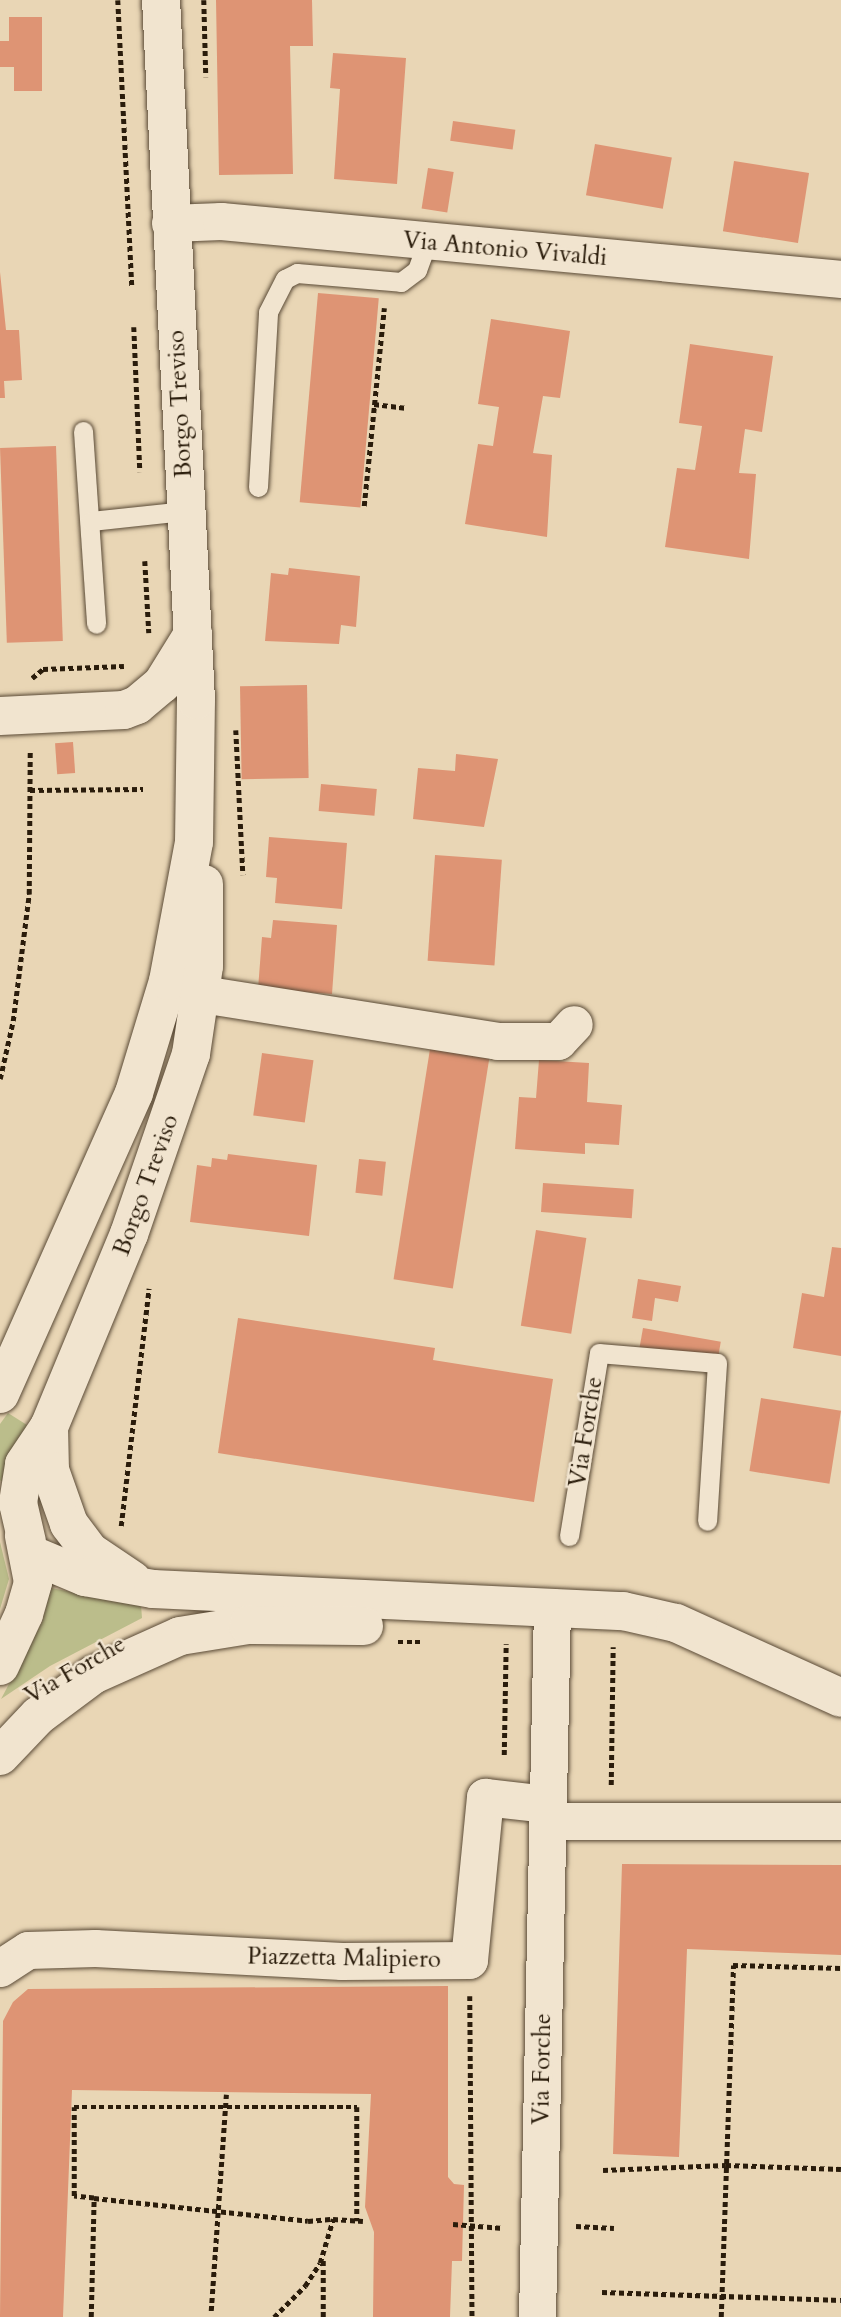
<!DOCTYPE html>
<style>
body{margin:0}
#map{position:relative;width:841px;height:2317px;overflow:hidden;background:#e9d6b5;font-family:Cardo,serif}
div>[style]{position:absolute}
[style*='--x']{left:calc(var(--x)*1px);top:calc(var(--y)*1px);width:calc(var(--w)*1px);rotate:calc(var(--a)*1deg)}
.green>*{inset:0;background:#bbbd8b}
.building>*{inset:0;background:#de9474;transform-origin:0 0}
.path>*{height:4.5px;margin-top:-2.25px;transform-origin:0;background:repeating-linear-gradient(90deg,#2a1c0b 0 5px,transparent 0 8.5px)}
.roads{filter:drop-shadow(0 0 2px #5a4a36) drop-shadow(0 0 2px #5a4a36)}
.lane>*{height:19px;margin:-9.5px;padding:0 9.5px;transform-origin:9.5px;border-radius:9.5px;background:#f1e4cf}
.street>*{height:37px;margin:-18.5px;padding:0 18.5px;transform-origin:18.5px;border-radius:18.5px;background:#f1e4cf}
.secondary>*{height:38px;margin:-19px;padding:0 19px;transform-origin:19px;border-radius:19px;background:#f1e4cf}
span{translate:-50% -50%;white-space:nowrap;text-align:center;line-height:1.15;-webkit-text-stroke:5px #f1e4cf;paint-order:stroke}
.street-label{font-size:24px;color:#2a1c0b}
</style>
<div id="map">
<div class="green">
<div style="clip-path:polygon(8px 1413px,27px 1425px,5px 1484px,0 1480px,0 1424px)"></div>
<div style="clip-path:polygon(0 1542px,9px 1579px,0 1609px)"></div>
<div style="clip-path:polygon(51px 1588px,141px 1605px,142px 1618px,50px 1666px,1px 1699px,42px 1622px)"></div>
</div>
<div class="building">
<div style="clip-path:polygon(216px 0,312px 0,313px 46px,290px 46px,293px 174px,219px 175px)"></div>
<div style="clip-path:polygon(9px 17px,42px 17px,42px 91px,14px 91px,14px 67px,0 67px,0 41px,9px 41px)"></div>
<div style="clip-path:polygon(333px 53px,406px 58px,397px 184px,334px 179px,340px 89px,330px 88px)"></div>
<div style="left:453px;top:121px;width:63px;height:20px;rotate:8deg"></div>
<div style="left:595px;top:144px;width:78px;height:52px;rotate:10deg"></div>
<div style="left:734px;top:161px;width:76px;height:71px;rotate:9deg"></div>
<div style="left:428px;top:168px;width:26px;height:41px;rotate:9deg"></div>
<div style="clip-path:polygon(0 272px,6px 330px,19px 330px,22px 380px,4px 381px,5px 398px,0 398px)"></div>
<div style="left:318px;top:293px;width:61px;height:210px;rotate:5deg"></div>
<div style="clip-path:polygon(491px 319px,570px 331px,560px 398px,543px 396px,533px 453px,552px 455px,547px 537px,465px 524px,478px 444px,493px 446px,499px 407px,478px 404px)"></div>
<div style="clip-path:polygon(690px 344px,773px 356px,762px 432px,745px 429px,739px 473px,756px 474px,749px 559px,665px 547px,677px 468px,695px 470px,702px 426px,679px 423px)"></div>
<div style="left:56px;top:446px;width:195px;height:56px;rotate:88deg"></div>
<div style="clip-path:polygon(289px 568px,360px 576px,356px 627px,341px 625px,339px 644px,265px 641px,271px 573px,288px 575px)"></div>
<div style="left:307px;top:685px;width:93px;height:67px;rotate:89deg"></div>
<div style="left:73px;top:742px;width:31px;height:18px;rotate:86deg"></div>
<div style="clip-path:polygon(456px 754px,498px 759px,484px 827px,413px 819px,418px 768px,455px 771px)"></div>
<div style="left:321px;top:784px;width:56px;height:27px;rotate:5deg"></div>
<div style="clip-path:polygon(269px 837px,347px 843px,342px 909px,275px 903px,277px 878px,266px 877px)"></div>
<div style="left:435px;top:855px;width:67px;height:106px;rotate:4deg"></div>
<div style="clip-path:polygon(273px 920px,337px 925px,332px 994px,258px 989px,262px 937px,271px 938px)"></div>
<div style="left:430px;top:1049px;width:60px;height:233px;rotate:9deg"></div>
<div style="left:262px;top:1053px;width:52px;height:63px;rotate:8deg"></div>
<div style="clip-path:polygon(539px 1060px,589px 1063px,587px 1102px,622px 1105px,619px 1145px,585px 1143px,585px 1154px,515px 1149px,519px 1097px,536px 1098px)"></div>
<div style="clip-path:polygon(228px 1154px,317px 1165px,309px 1236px,190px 1222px,197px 1165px,211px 1167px,212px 1158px,227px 1160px)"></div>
<div style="left:359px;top:1159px;width:27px;height:34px;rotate:6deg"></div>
<div style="left:543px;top:1183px;width:91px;height:29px;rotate:4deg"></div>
<div style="left:536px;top:1230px;width:51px;height:97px;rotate:9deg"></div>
<div style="clip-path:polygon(832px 1247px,841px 1248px,841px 1356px,793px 1348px,802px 1293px,824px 1297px)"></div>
<div style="clip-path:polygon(638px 1279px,681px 1286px,678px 1302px,655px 1298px,652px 1321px,632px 1318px)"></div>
<div style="clip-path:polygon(238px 1318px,435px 1348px,433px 1360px,553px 1379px,534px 1502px,218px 1453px)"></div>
<div style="left:643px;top:1328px;width:79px;height:20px;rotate:10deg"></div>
<div style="left:761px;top:1398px;width:81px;height:74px;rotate:9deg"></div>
<div style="clip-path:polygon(622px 1864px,841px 1865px,841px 1955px,687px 1949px,679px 2157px,613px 2154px)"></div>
<div style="clip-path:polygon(448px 1986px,448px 2177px,454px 2184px,464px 2185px,462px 2261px,452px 2261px,450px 2317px,373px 2317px,374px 2232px,365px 2207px,371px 2094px,72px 2090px,63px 2317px,0 2317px,3px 2021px,13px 2002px,28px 1989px)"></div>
</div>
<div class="path">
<div style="--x:118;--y:0;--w:287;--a:87.2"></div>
<div style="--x:204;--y:0;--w:77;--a:88.5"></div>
<div style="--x:134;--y:327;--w:145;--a:87.6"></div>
<div style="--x:374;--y:404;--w:33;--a:7"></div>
<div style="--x:364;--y:506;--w:199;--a:-84.2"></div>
<div style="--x:145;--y:561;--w:72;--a:86.8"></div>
<div style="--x:32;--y:678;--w:14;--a:-39"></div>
<div style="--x:43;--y:669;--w:81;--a:-2.1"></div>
<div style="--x:236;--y:730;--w:145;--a:87.2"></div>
<div style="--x:30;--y:790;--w:113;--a:-0.5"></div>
<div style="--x:0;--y:1079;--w:59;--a:-77.4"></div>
<div style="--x:13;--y:1021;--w:128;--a:-82.8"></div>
<div style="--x:29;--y:894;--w:144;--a:-89.6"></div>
<div style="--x:121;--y:1526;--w:239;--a:-83.3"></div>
<div style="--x:398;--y:1642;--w:22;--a:0"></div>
<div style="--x:504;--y:1755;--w:111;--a:-89"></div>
<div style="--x:611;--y:1785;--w:138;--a:-89.2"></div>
<div style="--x:470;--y:1996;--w:321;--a:89.6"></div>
<div style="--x:603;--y:2170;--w:123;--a:-2.3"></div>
<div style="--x:726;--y:2165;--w:115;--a:2"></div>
<div style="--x:94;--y:2198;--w:20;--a:-174"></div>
<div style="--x:74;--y:2196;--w:89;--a:-90"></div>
<div style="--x:74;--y:2107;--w:283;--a:0"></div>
<div style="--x:357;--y:2107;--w:114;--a:90"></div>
<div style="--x:453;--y:2224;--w:50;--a:4.6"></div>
<div style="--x:576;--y:2226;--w:38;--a:3"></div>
<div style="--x:602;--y:2292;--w:239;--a:1.9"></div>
<div style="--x:211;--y:2311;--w:217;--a:-86"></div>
<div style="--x:91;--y:2317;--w:119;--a:-88.6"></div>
<div style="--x:94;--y:2198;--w:215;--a:6.1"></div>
<div style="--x:308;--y:2221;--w:25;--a:-5"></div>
<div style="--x:274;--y:2317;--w:44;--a:-45"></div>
<div style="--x:305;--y:2286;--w:27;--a:-57"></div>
<div style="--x:320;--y:2263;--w:46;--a:-73.5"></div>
<div style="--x:333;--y:2219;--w:30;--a:4"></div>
<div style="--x:323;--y:2317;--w:59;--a:-90"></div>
<div style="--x:721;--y:2317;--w:352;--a:-88"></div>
<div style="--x:733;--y:1965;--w:108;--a:1.6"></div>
</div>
<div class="roads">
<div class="lane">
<div style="--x:83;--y:431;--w:193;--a:86.1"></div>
<div style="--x:258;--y:487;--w:175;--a:-86.7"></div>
<div style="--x:268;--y:312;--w:37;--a:-63"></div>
<div style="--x:285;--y:279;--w:13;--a:-27"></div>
<div style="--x:297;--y:273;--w:104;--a:4.9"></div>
<div style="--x:401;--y:282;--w:20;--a:-37"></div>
<div style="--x:417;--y:270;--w:30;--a:-70"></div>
<div style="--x:91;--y:521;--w:95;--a:-6.1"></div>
<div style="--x:569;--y:1536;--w:185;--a:-80.7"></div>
<div style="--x:599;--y:1353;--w:118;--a:4.8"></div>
<div style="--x:717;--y:1363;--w:158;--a:93.6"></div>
</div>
<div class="street">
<div style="--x:170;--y:223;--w:51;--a:-2.2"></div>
<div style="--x:221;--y:221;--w:623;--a:5.34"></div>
<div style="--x:170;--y:989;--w:331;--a:9"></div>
<div style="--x:497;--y:1041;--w:61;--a:0"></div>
<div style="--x:558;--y:1041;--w:23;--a:-47"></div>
<div style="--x:547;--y:1821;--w:294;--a:0"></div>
<div style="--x:0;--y:1968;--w:33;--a:-33"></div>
<div style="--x:28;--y:1950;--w:67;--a:-1.7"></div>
<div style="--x:95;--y:1948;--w:247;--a:3"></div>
<div style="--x:342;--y:1961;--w:127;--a:-0.5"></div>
<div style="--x:469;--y:1960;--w:164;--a:-84.4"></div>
<div style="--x:485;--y:1797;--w:61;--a:6.5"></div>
<div style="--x:537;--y:2317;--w:710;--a:-88.79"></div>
</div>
<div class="secondary">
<div style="--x:0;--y:716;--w:124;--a:-2.8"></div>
<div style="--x:124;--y:710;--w:14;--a:-21"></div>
<div style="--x:137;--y:705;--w:33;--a:-40"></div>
<div style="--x:162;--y:684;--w:59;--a:-58.2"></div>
<div style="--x:0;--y:1394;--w:329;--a:-66"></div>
<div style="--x:134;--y:1093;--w:117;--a:-73.1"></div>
<div style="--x:168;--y:981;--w:141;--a:-79.4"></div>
<div style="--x:194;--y:842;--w:142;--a:-89.2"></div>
<div style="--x:196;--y:700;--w:701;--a:-92.86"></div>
<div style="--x:49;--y:1427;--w:43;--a:88.7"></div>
<div style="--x:50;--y:1470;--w:57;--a:70.6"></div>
<div style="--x:69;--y:1524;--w:34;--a:53"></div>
<div style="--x:89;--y:1551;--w:52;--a:34"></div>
<div style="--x:27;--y:1542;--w:40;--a:-103"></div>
<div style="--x:18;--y:1503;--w:39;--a:-81"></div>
<div style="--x:24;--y:1464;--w:45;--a:-56"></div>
<div style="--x:49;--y:1427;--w:209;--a:-67.5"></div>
<div style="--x:129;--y:1234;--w:190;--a:-71"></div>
<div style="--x:191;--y:1054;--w:89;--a:-81.6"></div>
<div style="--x:204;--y:966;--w:82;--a:-90"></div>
<div style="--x:30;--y:1554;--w:60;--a:22.7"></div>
<div style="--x:85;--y:1577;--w:69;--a:10"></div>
<div style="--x:153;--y:1589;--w:471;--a:2.7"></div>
<div style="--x:623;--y:1611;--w:54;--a:12.8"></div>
<div style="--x:676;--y:1623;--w:181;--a:24.4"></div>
<div style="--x:0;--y:1666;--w:57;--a:-65.2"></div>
<div style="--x:24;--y:1614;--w:33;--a:-74"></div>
<div style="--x:33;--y:1582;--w:47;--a:-101.1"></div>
<div style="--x:0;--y:1756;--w:55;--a:-46.5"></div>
<div style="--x:38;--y:1716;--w:69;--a:-36.7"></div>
<div style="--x:93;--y:1675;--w:95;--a:-24.1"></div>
<div style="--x:180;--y:1636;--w:69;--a:-9.2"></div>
<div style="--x:248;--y:1625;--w:116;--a:0.5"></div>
</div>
</div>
<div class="street-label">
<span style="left:505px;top:249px;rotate:5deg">Via Antonio Vivaldi</span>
<span style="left:180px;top:404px;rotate:-93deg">Borgo Treviso</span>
<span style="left:146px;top:1185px;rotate:-70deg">Borgo Treviso</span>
<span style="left:586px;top:1432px;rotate:-81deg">Via Forche</span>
<span style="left:75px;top:1670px;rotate:-30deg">Via Forche</span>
<span style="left:344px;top:1958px;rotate:1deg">Piazzetta Malipiero</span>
<span style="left:542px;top:2069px;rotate:-89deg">Via Forche</span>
</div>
</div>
